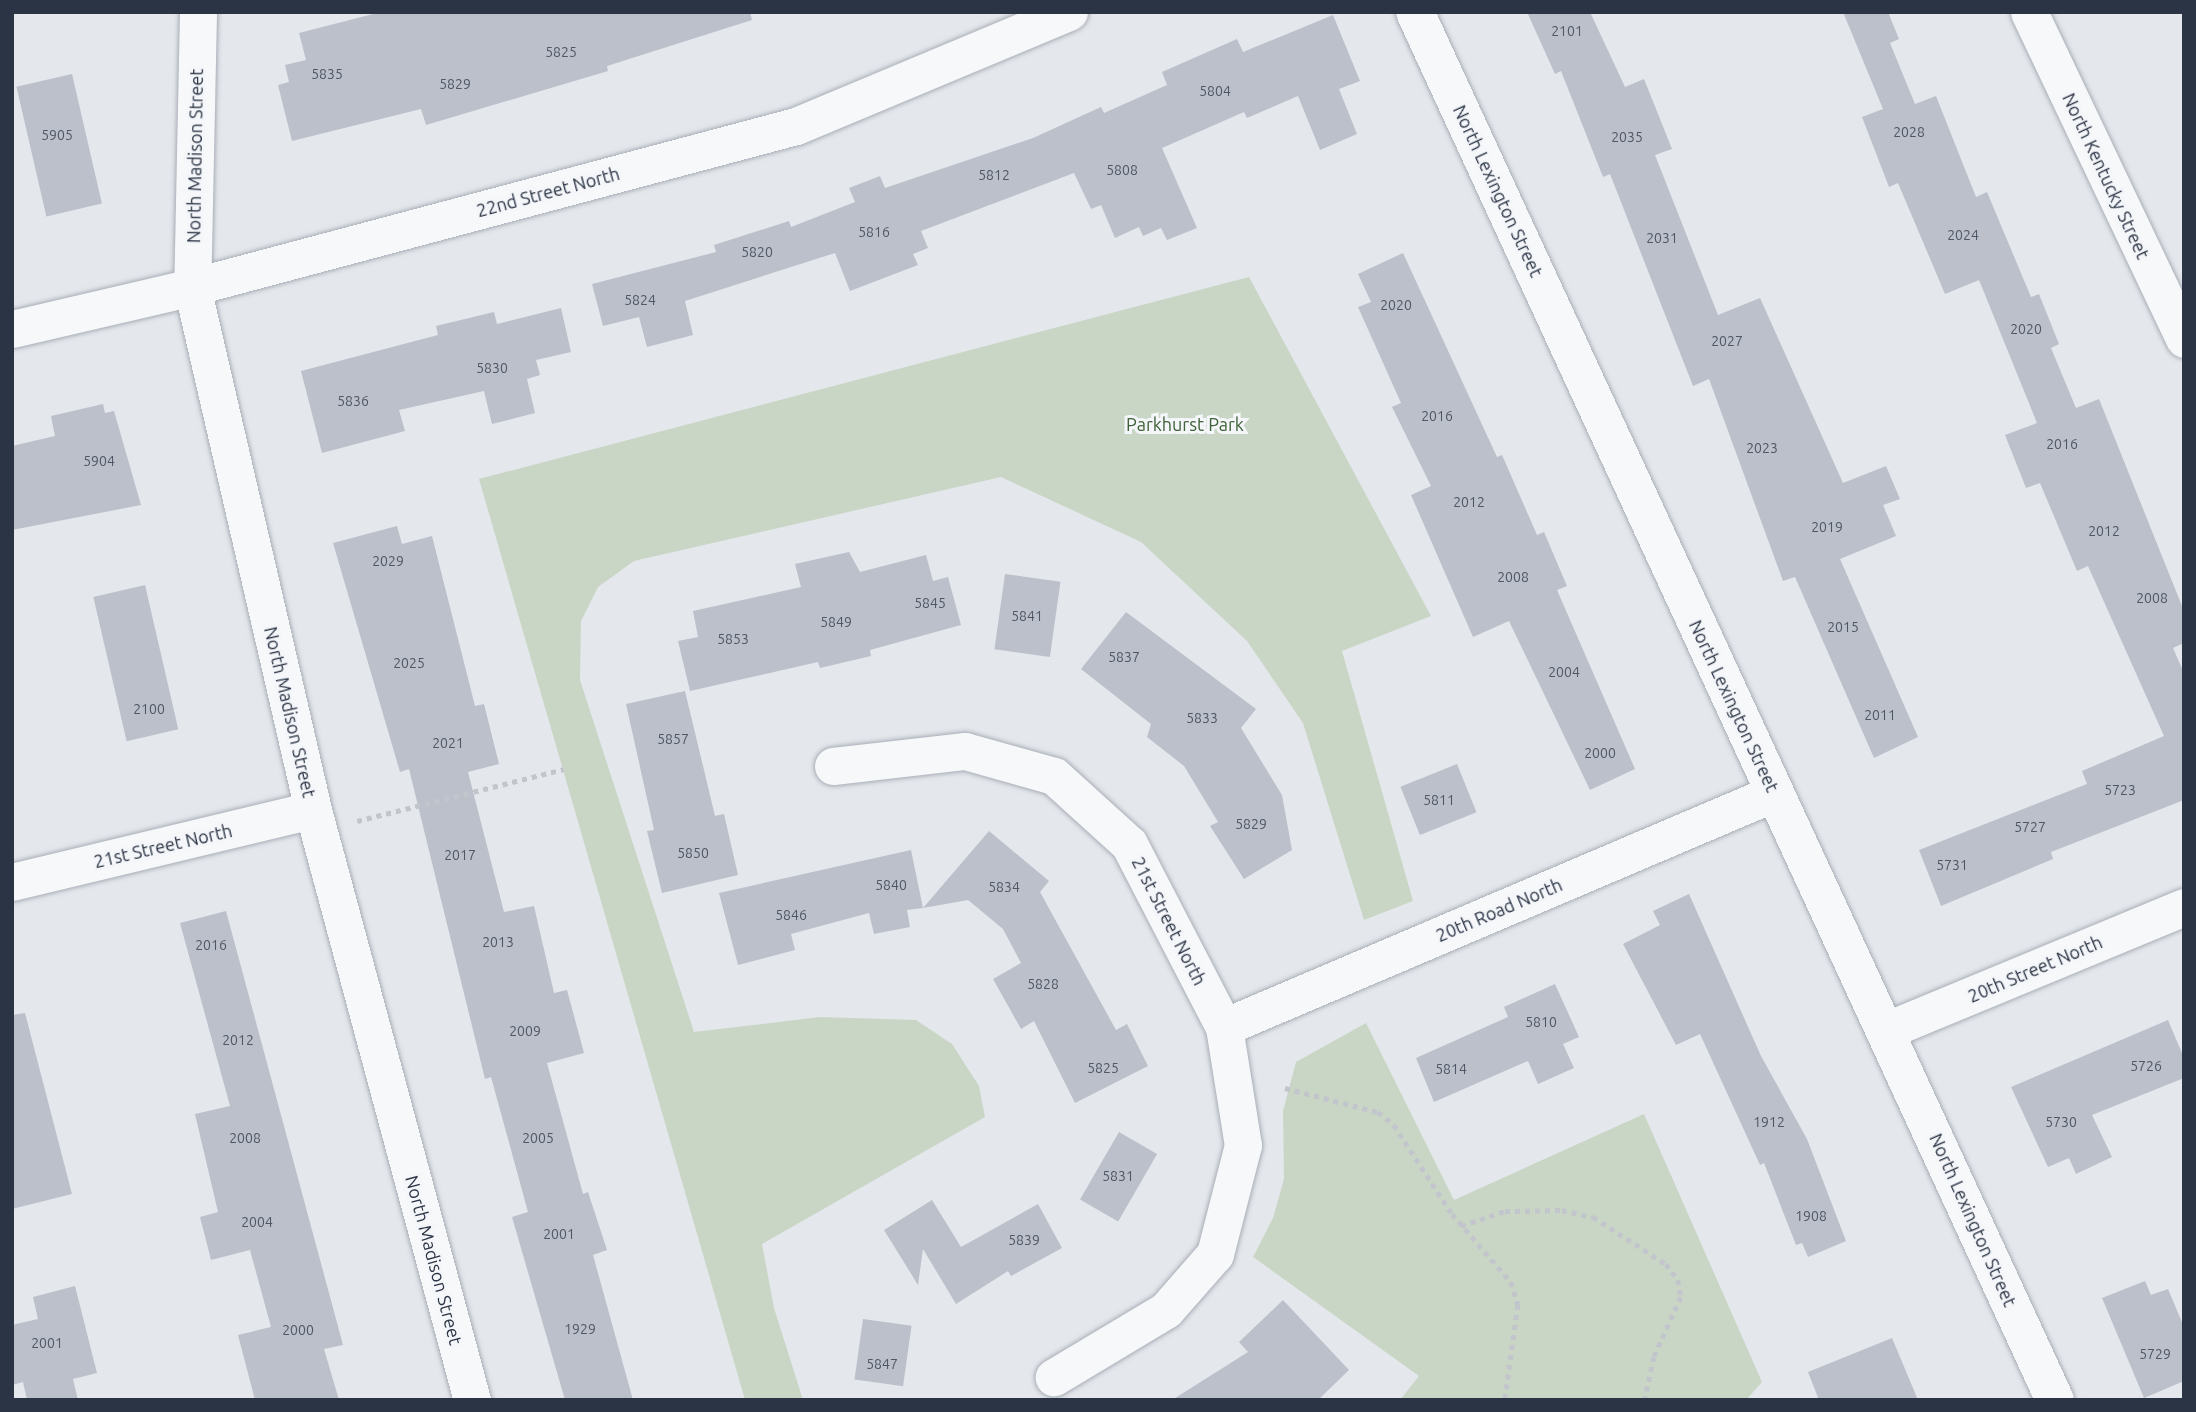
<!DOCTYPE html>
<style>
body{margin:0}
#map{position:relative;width:2196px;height:1412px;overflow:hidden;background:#e4e7ec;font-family:Ubuntu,sans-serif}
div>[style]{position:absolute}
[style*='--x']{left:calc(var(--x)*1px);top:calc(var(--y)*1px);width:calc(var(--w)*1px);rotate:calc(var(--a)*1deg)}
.green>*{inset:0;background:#c9d6c5}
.building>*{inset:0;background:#bbc0ca;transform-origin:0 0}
.path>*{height:4.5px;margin-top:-2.25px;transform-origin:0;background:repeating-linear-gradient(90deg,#c2c5cb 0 5px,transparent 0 10px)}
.roads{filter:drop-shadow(0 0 2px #a9aeb7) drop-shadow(0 0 2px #a9aeb7)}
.minor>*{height:37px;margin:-18.5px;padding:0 18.5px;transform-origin:18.5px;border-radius:18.5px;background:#f7f8fa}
.tertiary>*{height:38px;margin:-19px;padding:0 19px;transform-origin:19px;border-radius:19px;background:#f7f8fa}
span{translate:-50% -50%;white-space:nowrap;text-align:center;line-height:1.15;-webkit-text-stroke:6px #f4f6f9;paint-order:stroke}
.number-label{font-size:14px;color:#4f5766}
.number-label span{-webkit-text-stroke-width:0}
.street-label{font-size:18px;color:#2b3445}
.park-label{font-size:18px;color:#3f6138}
.frame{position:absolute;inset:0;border:14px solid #2b3445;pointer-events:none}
</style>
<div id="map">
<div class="green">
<div style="clip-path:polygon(1249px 277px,1431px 616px,1342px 651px,1413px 901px,1364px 920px,1303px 723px,1247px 641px,1141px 542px,1001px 477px,634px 561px,598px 587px,581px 621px,580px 680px,694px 1032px,820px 1017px,916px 1020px,952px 1044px,979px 1086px,985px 1117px,762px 1244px,774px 1308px,803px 1400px,745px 1400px,479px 479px)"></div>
<div style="clip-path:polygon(1366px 1023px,1454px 1200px,1644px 1114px,1762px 1382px,1746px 1400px,1400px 1400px,1419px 1376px,1253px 1257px,1273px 1218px,1284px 1179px,1283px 1111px,1296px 1062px)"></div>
</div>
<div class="building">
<div style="clip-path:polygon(381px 12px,750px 12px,752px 20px,607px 66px,608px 71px,426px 125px,421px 109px,292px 141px,278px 85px,289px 82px,285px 65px,306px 60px,299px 33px)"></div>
<div style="clip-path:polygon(1527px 12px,1590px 12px,1625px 87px,1644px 79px,1672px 149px,1655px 155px,1718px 315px,1760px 298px,1843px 483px,1886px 466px,1900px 499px,1883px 505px,1896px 536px,1840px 559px,1918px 737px,1874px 758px,1795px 577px,1783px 581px,1709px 379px,1693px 386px,1610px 174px,1603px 177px,1561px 71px,1555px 74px)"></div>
<div style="clip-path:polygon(1843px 12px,1888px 12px,1899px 39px,1890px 43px,1915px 104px,1936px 96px,1976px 197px,1987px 192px,2031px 297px,2039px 294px,2059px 344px,2051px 348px,2076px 408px,2099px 399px,2184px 611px,2184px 643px,2173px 648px,2184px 673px,2184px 800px,2051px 852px,2053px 859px,1941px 906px,1919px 850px,2087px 784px,2082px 771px,2164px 736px,2088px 566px,2077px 571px,2040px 483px,2026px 488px,2005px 435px,2037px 423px,1979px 280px,1945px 294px,1898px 183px,1889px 187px,1862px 117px,1883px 109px)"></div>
<div style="clip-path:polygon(1333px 15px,1360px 81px,1339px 89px,1357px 134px,1320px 150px,1298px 96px,1247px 118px,1244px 112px,1162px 148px,1197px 228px,1167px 240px,1161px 228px,1143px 236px,1139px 227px,1115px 238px,1101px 205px,1091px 209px,1074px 173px,921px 231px,928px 248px,913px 254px,918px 265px,850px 291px,835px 253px,685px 301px,693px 335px,647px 347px,639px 317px,603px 326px,592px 284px,716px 252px,714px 245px,789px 221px,791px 227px,855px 202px,849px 188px,880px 176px,885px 188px,1033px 138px,1101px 107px,1104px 113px,1167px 85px,1162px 72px,1237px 39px,1243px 52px)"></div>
<div style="left:72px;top:74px;width:133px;height:57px;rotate:77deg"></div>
<div style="clip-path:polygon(1403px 253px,1497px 457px,1502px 455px,1537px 535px,1544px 532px,1567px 586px,1557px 590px,1635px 769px,1590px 790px,1509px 621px,1473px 637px,1411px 495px,1431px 486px,1392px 407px,1401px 403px,1358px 307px,1371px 302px,1358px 274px)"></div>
<div style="clip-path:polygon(561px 308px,571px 352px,536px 360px,540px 375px,527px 379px,535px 413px,492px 424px,484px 391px,399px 410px,405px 431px,322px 453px,301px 371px,438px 335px,436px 326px,494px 312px,497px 324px)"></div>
<div style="clip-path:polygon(103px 404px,105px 413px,114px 411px,141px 505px,12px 530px,12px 446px,55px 436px,51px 416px)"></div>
<div style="clip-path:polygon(397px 526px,402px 544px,432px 536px,475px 706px,484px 704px,499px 764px,468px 772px,504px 912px,534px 906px,554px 993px,567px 990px,584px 1053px,547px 1063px,583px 1194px,588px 1192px,607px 1250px,593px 1255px,633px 1400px,565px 1400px,512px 1217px,528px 1212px,491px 1077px,485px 1079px,409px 769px,400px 772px,333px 543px)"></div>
<div style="clip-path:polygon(849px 552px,860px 572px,926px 555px,933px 581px,948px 577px,961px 625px,870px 650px,871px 656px,820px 668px,818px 662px,690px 691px,678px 641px,698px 637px,693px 611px,801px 587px,795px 564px)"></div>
<div style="left:1005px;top:574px;width:56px;height:76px;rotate:8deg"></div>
<div style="left:145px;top:585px;width:148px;height:53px;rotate:77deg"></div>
<div style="clip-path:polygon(1126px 612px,1256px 709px,1241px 728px,1282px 795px,1292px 850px,1244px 879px,1210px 826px,1218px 822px,1184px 766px,1147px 737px,1151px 724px,1081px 669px)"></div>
<div style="clip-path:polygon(685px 691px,715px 816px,724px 814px,738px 875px,662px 893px,647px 831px,654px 830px,626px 704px)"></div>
<div style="left:1457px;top:764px;width:52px;height:61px;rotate:68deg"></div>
<div style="clip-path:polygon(989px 831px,1049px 881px,1040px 892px,1116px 1030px,1127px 1024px,1148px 1066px,1075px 1103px,1034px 1021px,1021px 1029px,993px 979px,1021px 963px,1003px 929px,968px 900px,923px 908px)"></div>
<div style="clip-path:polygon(911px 850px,923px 908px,907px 910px,910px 927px,874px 934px,869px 913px,791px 934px,795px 950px,738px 965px,719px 893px)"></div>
<div style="clip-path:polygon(1689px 894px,1761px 1056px,1807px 1139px,1846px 1241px,1808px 1257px,1802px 1243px,1796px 1245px,1764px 1163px,1760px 1165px,1700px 1034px,1676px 1045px,1623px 944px,1660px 925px,1653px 911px)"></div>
<div style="clip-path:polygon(226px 911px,343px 1345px,324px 1349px,339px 1400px,255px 1400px,238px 1335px,271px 1327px,250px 1250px,211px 1260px,200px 1217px,218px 1212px,195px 1114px,230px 1106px,180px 923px)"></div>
<div style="clip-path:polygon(1555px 984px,1579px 1037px,1563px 1044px,1574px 1068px,1538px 1084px,1528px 1061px,1434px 1102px,1416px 1058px,1508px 1017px,1504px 1007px)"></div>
<div style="clip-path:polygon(25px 1013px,72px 1194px,12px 1209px,12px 1015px)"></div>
<div style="clip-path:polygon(2168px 1020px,2184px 1058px,2184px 1078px,2092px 1115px,2112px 1157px,2076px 1174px,2069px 1158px,2048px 1167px,2011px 1087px)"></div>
<div style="left:1119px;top:1132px;width:44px;height:78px;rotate:30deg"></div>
<div style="clip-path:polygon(932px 1200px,961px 1247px,1038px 1204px,1062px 1248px,1011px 1276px,1008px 1271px,956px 1304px,923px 1249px,918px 1285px,884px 1230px)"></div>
<div style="clip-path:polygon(2145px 1281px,2151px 1295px,2168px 1289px,2184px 1327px,2184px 1381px,2144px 1398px,2102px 1298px)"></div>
<div style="clip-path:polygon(75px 1286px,97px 1373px,73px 1379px,78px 1400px,27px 1400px,23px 1382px,12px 1385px,12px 1325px,38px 1319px,33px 1297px)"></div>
<div style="clip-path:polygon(1283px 1300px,1349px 1370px,1318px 1400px,1172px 1400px,1248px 1352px,1239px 1342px)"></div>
<div style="left:863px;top:1319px;width:49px;height:61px;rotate:8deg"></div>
<div style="clip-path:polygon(1892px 1338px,1918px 1400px,1819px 1400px,1808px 1372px)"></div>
</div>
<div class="path">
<div style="--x:357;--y:821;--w:213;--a:-14.1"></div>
<div style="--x:1285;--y:1088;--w:96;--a:14.5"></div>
<div style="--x:1378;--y:1112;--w:21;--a:39"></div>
<div style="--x:1394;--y:1125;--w:106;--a:56.9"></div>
<div style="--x:1452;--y:1214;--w:90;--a:49.1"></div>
<div style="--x:1511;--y:1282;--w:24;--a:73"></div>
<div style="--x:1518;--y:1305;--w:96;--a:97.8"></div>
<div style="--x:1461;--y:1226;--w:46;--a:-18.8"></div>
<div style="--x:1505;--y:1211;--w:57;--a:-1"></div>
<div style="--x:1562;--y:1210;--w:32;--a:13"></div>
<div style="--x:1593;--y:1217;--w:87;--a:32.8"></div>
<div style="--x:1666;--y:1264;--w:20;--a:53"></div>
<div style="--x:1678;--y:1280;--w:17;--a:80"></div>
<div style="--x:1681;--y:1297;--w:66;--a:114.2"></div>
<div style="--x:1654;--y:1357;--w:44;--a:101.8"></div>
</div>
<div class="roads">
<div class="minor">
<div style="--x:198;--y:12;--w:275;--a:91.2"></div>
<div style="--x:192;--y:287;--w:537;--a:76.97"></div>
<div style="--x:313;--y:810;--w:611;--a:74.92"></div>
<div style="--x:2029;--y:12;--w:362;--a:64.6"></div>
<div style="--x:12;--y:329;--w:185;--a:-13.1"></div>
<div style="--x:192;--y:287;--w:625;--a:-14.93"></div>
<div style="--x:796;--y:126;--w:296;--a:-22.7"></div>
<div style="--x:833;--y:766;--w:133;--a:-6.5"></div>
<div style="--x:965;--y:751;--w:92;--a:15.7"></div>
<div style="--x:1054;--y:776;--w:101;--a:42.2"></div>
<div style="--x:1129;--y:844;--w:206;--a:62.6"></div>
<div style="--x:1224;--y:1027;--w:120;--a:80.9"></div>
<div style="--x:1243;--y:1145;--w:113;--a:104.4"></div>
<div style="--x:1215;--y:1254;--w:74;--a:131.2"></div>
<div style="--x:1166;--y:1310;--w:131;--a:149.1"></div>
<div style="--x:12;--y:882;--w:309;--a:-13.5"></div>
<div style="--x:1224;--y:1027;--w:598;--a:-23.05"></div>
<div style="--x:1887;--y:1030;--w:321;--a:-22.5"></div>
</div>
<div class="tertiary">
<div style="--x:1415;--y:12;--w:1528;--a:65.25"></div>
</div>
</div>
<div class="number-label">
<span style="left:1567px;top:31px">2101</span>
<span style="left:561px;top:52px">5825</span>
<span style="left:327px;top:74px">5835</span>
<span style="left:455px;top:84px">5829</span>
<span style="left:1215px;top:91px">5804</span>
<span style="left:1909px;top:132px">2028</span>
<span style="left:57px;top:135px">5905</span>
<span style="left:1627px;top:137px">2035</span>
<span style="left:1122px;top:170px">5808</span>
<span style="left:994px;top:175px">5812</span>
<span style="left:874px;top:232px">5816</span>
<span style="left:1963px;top:235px">2024</span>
<span style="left:1662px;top:238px">2031</span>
<span style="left:757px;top:252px">5820</span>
<span style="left:640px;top:300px">5824</span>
<span style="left:1396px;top:305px">2020</span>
<span style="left:2026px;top:329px">2020</span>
<span style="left:1727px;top:341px">2027</span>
<span style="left:492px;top:368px">5830</span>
<span style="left:353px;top:401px">5836</span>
<span style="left:1437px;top:416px">2016</span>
<span style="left:2062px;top:444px">2016</span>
<span style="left:1762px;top:448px">2023</span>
<span style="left:99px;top:461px">5904</span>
<span style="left:1469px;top:502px">2012</span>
<span style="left:1827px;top:527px">2019</span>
<span style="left:2104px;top:531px">2012</span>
<span style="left:388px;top:561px">2029</span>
<span style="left:1513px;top:577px">2008</span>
<span style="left:2152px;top:598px">2008</span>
<span style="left:930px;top:603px">5845</span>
<span style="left:1027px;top:616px">5841</span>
<span style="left:836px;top:622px">5849</span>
<span style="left:1843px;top:627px">2015</span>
<span style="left:733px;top:639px">5853</span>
<span style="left:1124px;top:657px">5837</span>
<span style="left:409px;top:663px">2025</span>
<span style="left:1564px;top:672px">2004</span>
<span style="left:149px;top:709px">2100</span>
<span style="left:1880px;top:715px">2011</span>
<span style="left:1202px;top:718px">5833</span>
<span style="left:673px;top:739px">5857</span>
<span style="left:448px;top:743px">2021</span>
<span style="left:1600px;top:753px">2000</span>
<span style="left:2120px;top:790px">5723</span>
<span style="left:1439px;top:800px">5811</span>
<span style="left:1251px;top:824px">5829</span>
<span style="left:2030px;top:827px">5727</span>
<span style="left:693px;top:853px">5850</span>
<span style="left:460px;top:855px">2017</span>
<span style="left:1952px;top:865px">5731</span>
<span style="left:891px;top:885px">5840</span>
<span style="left:1004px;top:887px">5834</span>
<span style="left:791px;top:915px">5846</span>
<span style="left:498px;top:942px">2013</span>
<span style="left:211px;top:945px">2016</span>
<span style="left:1043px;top:984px">5828</span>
<span style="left:1541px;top:1022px">5810</span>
<span style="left:525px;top:1031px">2009</span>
<span style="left:238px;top:1040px">2012</span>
<span style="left:2146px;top:1066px">5726</span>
<span style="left:1103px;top:1068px">5825</span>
<span style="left:1451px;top:1069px">5814</span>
<span style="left:1769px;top:1122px">1912</span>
<span style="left:2061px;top:1122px">5730</span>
<span style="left:245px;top:1138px">2008</span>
<span style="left:538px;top:1138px">2005</span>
<span style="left:1118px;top:1176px">5831</span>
<span style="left:1811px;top:1216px">1908</span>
<span style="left:257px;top:1222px">2004</span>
<span style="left:559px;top:1234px">2001</span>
<span style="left:1024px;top:1240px">5839</span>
<span style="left:580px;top:1329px">1929</span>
<span style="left:298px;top:1330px">2000</span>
<span style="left:47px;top:1343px">2001</span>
<span style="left:2155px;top:1354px">5729</span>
<span style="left:882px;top:1364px">5847</span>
</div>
<div class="street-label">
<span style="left:195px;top:156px;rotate:-89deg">North Madison Street</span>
<span style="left:2106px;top:176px;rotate:65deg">North Kentucky Street</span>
<span style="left:1498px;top:191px;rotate:65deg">North Lexington Street</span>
<span style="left:548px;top:192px;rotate:-15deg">22nd Street North</span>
<span style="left:1734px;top:706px;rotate:65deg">North Lexington Street</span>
<span style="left:290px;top:712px;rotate:77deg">North Madison Street</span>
<span style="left:163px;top:846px;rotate:-13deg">21st Street North</span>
<span style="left:1499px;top:910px;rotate:-23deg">20th Road North</span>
<span style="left:1169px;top:921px;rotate:63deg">21st Street North</span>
<span style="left:2035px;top:969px;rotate:-23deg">20th Street North</span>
<span style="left:1973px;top:1220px;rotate:66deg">North Lexington Street</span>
<span style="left:434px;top:1260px;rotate:75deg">North Madison Street</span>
</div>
<div class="park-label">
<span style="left:1185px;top:424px">Parkhurst Park</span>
</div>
<div class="frame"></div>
</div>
